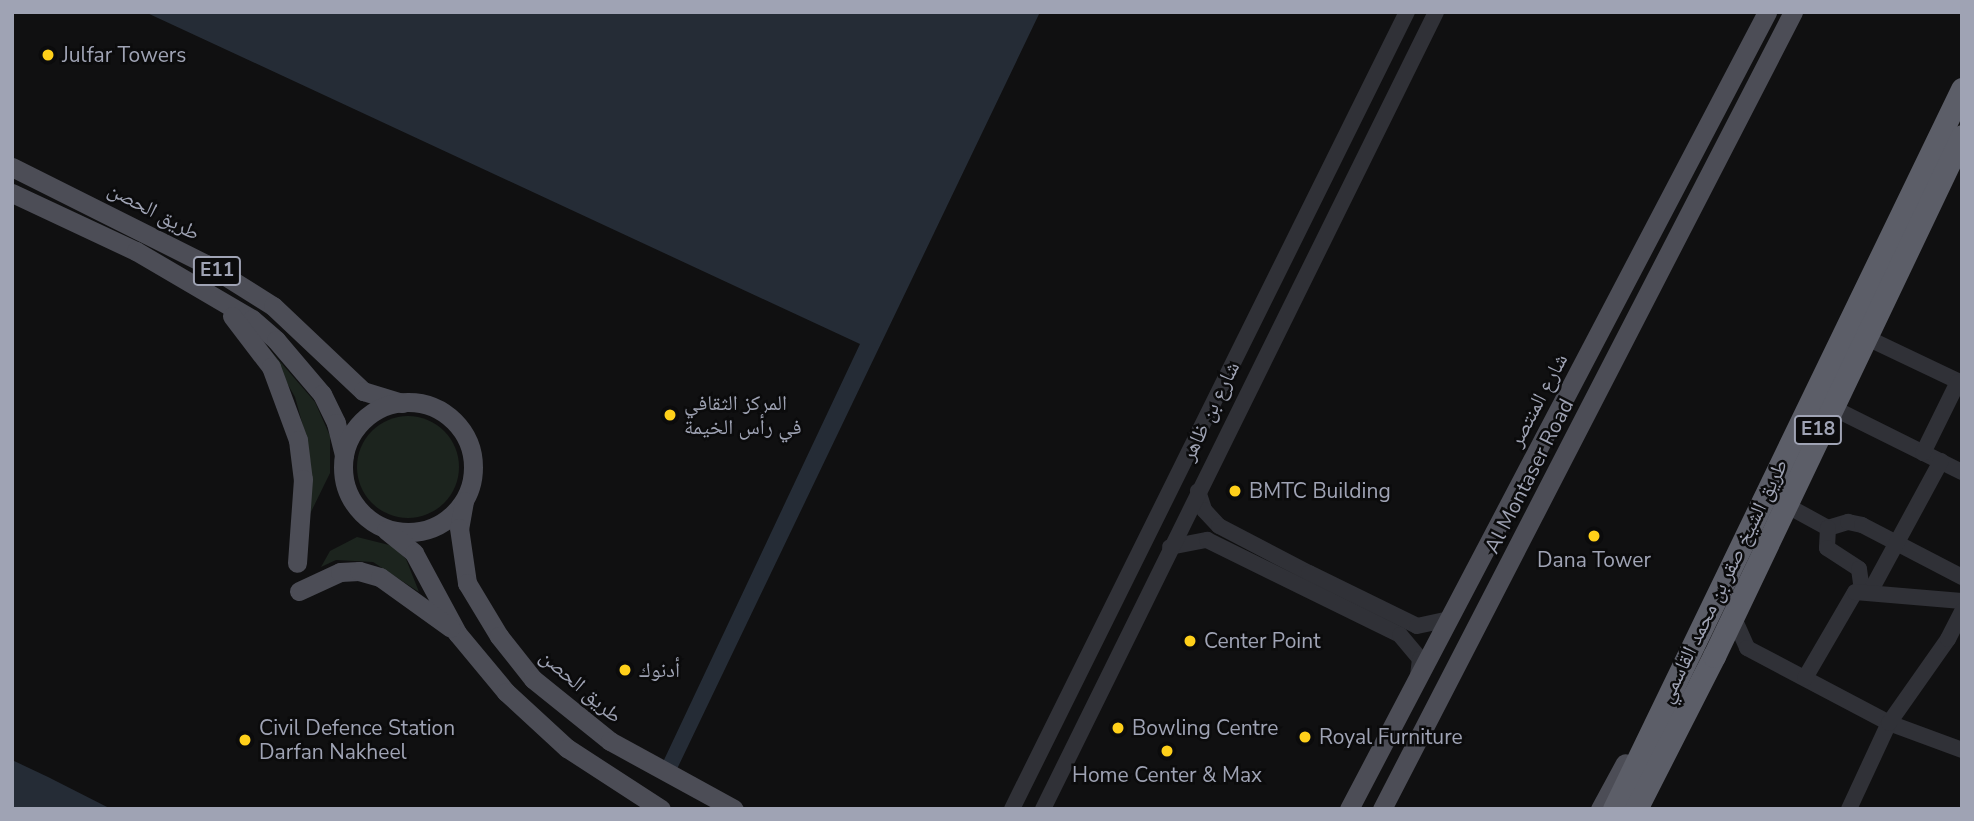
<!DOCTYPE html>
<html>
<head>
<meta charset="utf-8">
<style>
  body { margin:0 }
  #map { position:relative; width:1974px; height:821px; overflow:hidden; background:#101011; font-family:"Nunito Sans","Noto Naskh Arabic",sans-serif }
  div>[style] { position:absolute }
  .green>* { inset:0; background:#1c241e }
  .round { border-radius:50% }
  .water>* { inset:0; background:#252c36 }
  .minor>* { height:16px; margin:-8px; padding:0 8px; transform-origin:8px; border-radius:8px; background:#303137 }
  .major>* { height:19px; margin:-9.5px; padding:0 9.5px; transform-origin:9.5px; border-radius:9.5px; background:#4c4d56 }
  .major>.ring { margin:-9.5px; padding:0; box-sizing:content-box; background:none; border:19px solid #4c4d56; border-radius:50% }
  .highway>* { height:23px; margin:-11.5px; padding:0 11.5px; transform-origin:11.5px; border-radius:11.5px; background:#5c5e68 }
  .dots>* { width:19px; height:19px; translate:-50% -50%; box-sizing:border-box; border:4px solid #0b0b0c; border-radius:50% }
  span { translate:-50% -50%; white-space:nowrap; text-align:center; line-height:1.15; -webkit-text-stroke:5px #0b0b0c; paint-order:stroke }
  .shield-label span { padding:2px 5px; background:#0b0b0c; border:2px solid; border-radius:5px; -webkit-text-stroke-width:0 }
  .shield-label { font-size:19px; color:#9fa3b4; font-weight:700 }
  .poi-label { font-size:21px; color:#9fa3b4 }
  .left { translate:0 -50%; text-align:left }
  .street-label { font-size:21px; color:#9fa3b4 }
  .frame { position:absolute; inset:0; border:14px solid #9fa3b4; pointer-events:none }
</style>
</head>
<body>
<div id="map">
  <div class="green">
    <div style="clip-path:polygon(264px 343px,315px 402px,330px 436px,330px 473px,310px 514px,307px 514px,308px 454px,303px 426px,295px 397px)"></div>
    <div class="round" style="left:357px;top:416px;width:102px;height:102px"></div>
    <div style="clip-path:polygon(357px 537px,393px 546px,406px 559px,419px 592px,373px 562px,336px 560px,321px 567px,330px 551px)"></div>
  </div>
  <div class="water">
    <div style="clip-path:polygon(145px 12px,1040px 12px,677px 769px,663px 762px,860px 344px)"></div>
    <div style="clip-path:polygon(12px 760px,48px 777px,111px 809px,12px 809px)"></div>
  </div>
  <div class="minor">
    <div style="left:1863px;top:336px;width:110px;rotate:25.4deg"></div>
    <div style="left:1829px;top:406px;width:148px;rotate:26.4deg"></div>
    <div style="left:1923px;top:453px;width:79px;rotate:-63.8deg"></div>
    <div style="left:1198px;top:491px;width:20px;rotate:72deg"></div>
    <div style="left:1204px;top:510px;width:22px;rotate:47deg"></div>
    <div style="left:1219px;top:526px;width:102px;rotate:27.6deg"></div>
    <div style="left:1309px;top:573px;width:120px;rotate:26.1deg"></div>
    <div style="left:1417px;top:626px;width:33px;rotate:-12deg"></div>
    <div style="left:1784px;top:504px;width:50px;rotate:28.6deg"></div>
    <div style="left:1828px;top:528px;width:21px;rotate:-17deg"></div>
    <div style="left:1848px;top:522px;width:14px;rotate:12deg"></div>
    <div style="left:1862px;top:525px;width:113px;rotate:27.5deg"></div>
    <div style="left:1828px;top:528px;width:20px;rotate:93deg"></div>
    <div style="left:1827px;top:548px;width:38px;rotate:33deg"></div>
    <div style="left:1859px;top:569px;width:22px;rotate:82deg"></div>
    <div style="left:1170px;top:547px;width:38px;rotate:-11deg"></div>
    <div style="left:1207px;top:540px;width:215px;rotate:26.2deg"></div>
    <div style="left:1400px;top:635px;width:31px;rotate:50deg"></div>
    <div style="left:1420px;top:659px;width:16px;rotate:97deg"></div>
    <div style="left:1870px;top:592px;width:149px;rotate:-61.5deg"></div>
    <div style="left:1733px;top:616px;width:35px;rotate:66deg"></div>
    <div style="left:1747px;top:648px;width:161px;rotate:27.8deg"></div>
    <div style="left:1889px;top:723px;width:78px;rotate:20.3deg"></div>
    <div style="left:1805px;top:678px;width:99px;rotate:-59.8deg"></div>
    <div style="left:1855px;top:592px;width:107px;rotate:4.8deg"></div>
    <div style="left:1012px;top:809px;width:890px;rotate:-63.64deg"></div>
    <div style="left:1043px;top:809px;width:889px;rotate:-63.75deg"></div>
    <div style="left:1849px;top:809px;width:95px;rotate:-65.1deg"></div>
    <div style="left:1889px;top:723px;width:103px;rotate:-54.9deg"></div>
    <div style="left:1948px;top:639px;width:31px;rotate:-63deg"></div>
  </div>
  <div class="major">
    <div style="left:12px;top:167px;width:217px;rotate:26.6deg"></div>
    <div style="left:206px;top:264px;width:79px;rotate:32.1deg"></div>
    <div style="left:273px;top:306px;width:124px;rotate:43.4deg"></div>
    <div style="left:363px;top:391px;width:41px;rotate:17.1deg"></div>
    <div style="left:12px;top:193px;width:137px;rotate:25.1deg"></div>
    <div style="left:136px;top:251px;width:134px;rotate:30.4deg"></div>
    <div style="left:252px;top:319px;width:32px;rotate:41deg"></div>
    <div style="left:276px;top:340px;width:71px;rotate:49.6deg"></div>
    <div style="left:322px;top:394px;width:32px;rotate:64deg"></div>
    <div style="left:336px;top:423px;width:33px;rotate:76deg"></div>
    <div style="left:232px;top:316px;width:64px;rotate:52.6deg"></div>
    <div style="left:271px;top:367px;width:78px;rotate:69.7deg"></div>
    <div style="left:298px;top:440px;width:39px;rotate:83deg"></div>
    <div style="left:303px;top:479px;width:84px;rotate:94.1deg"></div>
    <div class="ring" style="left:343px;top:402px;width:111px;height:111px"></div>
    <div style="left:464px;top:501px;width:27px;rotate:100deg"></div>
    <div style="left:459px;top:528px;width:56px;rotate:81.7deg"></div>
    <div style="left:467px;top:583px;width:62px;rotate:58.9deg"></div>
    <div style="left:499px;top:636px;width:55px;rotate:51.7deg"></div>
    <div style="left:533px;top:679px;width:99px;rotate:38.8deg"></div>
    <div style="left:610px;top:741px;width:141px;rotate:28.7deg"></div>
    <div style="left:386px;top:530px;width:36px;rotate:39deg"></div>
    <div style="left:414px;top:553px;width:91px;rotate:61.7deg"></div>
    <div style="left:457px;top:633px;width:77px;rotate:50.3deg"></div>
    <div style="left:506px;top:692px;width:83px;rotate:42.6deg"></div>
    <div style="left:567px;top:748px;width:112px;rotate:33deg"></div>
    <div style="left:299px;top:591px;width:45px;rotate:-24.9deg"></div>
    <div style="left:340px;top:572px;width:19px;rotate:-3deg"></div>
    <div style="left:359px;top:571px;width:22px;rotate:16deg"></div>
    <div style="left:380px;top:577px;width:87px;rotate:35.7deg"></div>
    <div style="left:1349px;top:809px;width:900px;rotate:-62.32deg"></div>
    <div style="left:1382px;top:809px;width:897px;rotate:-62.72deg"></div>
    <div style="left:1600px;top:809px;width:52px;rotate:-61.5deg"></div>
  </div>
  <div class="highway">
    <div style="left:1614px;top:809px;width:800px;rotate:-64.2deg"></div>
    <div style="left:1636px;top:809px;width:172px;rotate:-63deg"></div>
    <div style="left:1714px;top:656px;width:576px;rotate:-64.5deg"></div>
  </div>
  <div class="dots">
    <div style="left:48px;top:55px;background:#ffd01a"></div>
    <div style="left:670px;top:415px;background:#ffd01a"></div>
    <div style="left:1235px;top:491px;background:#ffd01a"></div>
    <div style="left:1594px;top:536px;background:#ffd01a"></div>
    <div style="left:1190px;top:641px;background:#ffd01a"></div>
    <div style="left:625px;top:670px;background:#ffd01a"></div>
    <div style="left:1118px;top:728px;background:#ffd01a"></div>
    <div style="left:1305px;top:737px;background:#ffd01a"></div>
    <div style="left:245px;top:740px;background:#ffd01a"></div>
    <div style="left:1167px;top:751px;background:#ffd01a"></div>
  </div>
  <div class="shield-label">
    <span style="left:217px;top:271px">E11</span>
    <span style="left:1818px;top:430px">E18</span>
  </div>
  <div class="poi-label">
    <span class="left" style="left:62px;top:55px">Julfar Towers</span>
    <span class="left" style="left:684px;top:415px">المركز الثقافي<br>في رأس الخيمة</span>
    <span class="left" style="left:1249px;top:491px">BMTC Building</span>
    <span style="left:1594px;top:560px">Dana Tower</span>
    <span class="left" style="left:1204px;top:641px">Center Point</span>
    <span class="left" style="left:639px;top:670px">أدنوك</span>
    <span class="left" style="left:259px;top:740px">Civil Defence Station<br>Darfan Nakheel</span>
    <span class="left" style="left:1132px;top:728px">Bowling Centre</span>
    <span class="left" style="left:1319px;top:737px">Royal Furniture</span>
    <span style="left:1167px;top:775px">Home Center &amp; Max</span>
  </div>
  <div class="street-label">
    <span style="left:154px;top:211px;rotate:28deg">طريق الحصن</span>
    <span style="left:1538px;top:400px;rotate:-62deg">شارع المنتصر</span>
    <span style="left:1210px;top:411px;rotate:-64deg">شارع بن ظاهر</span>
    <span style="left:1529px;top:476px;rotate:-63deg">Al Montaser Road</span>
    <span style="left:1723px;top:581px;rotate:-64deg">طريق الشيخ صقر بن محمد القاسمي</span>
    <span style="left:581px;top:686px;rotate:41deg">طريق الحصن</span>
  </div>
  <div class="frame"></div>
</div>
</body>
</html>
